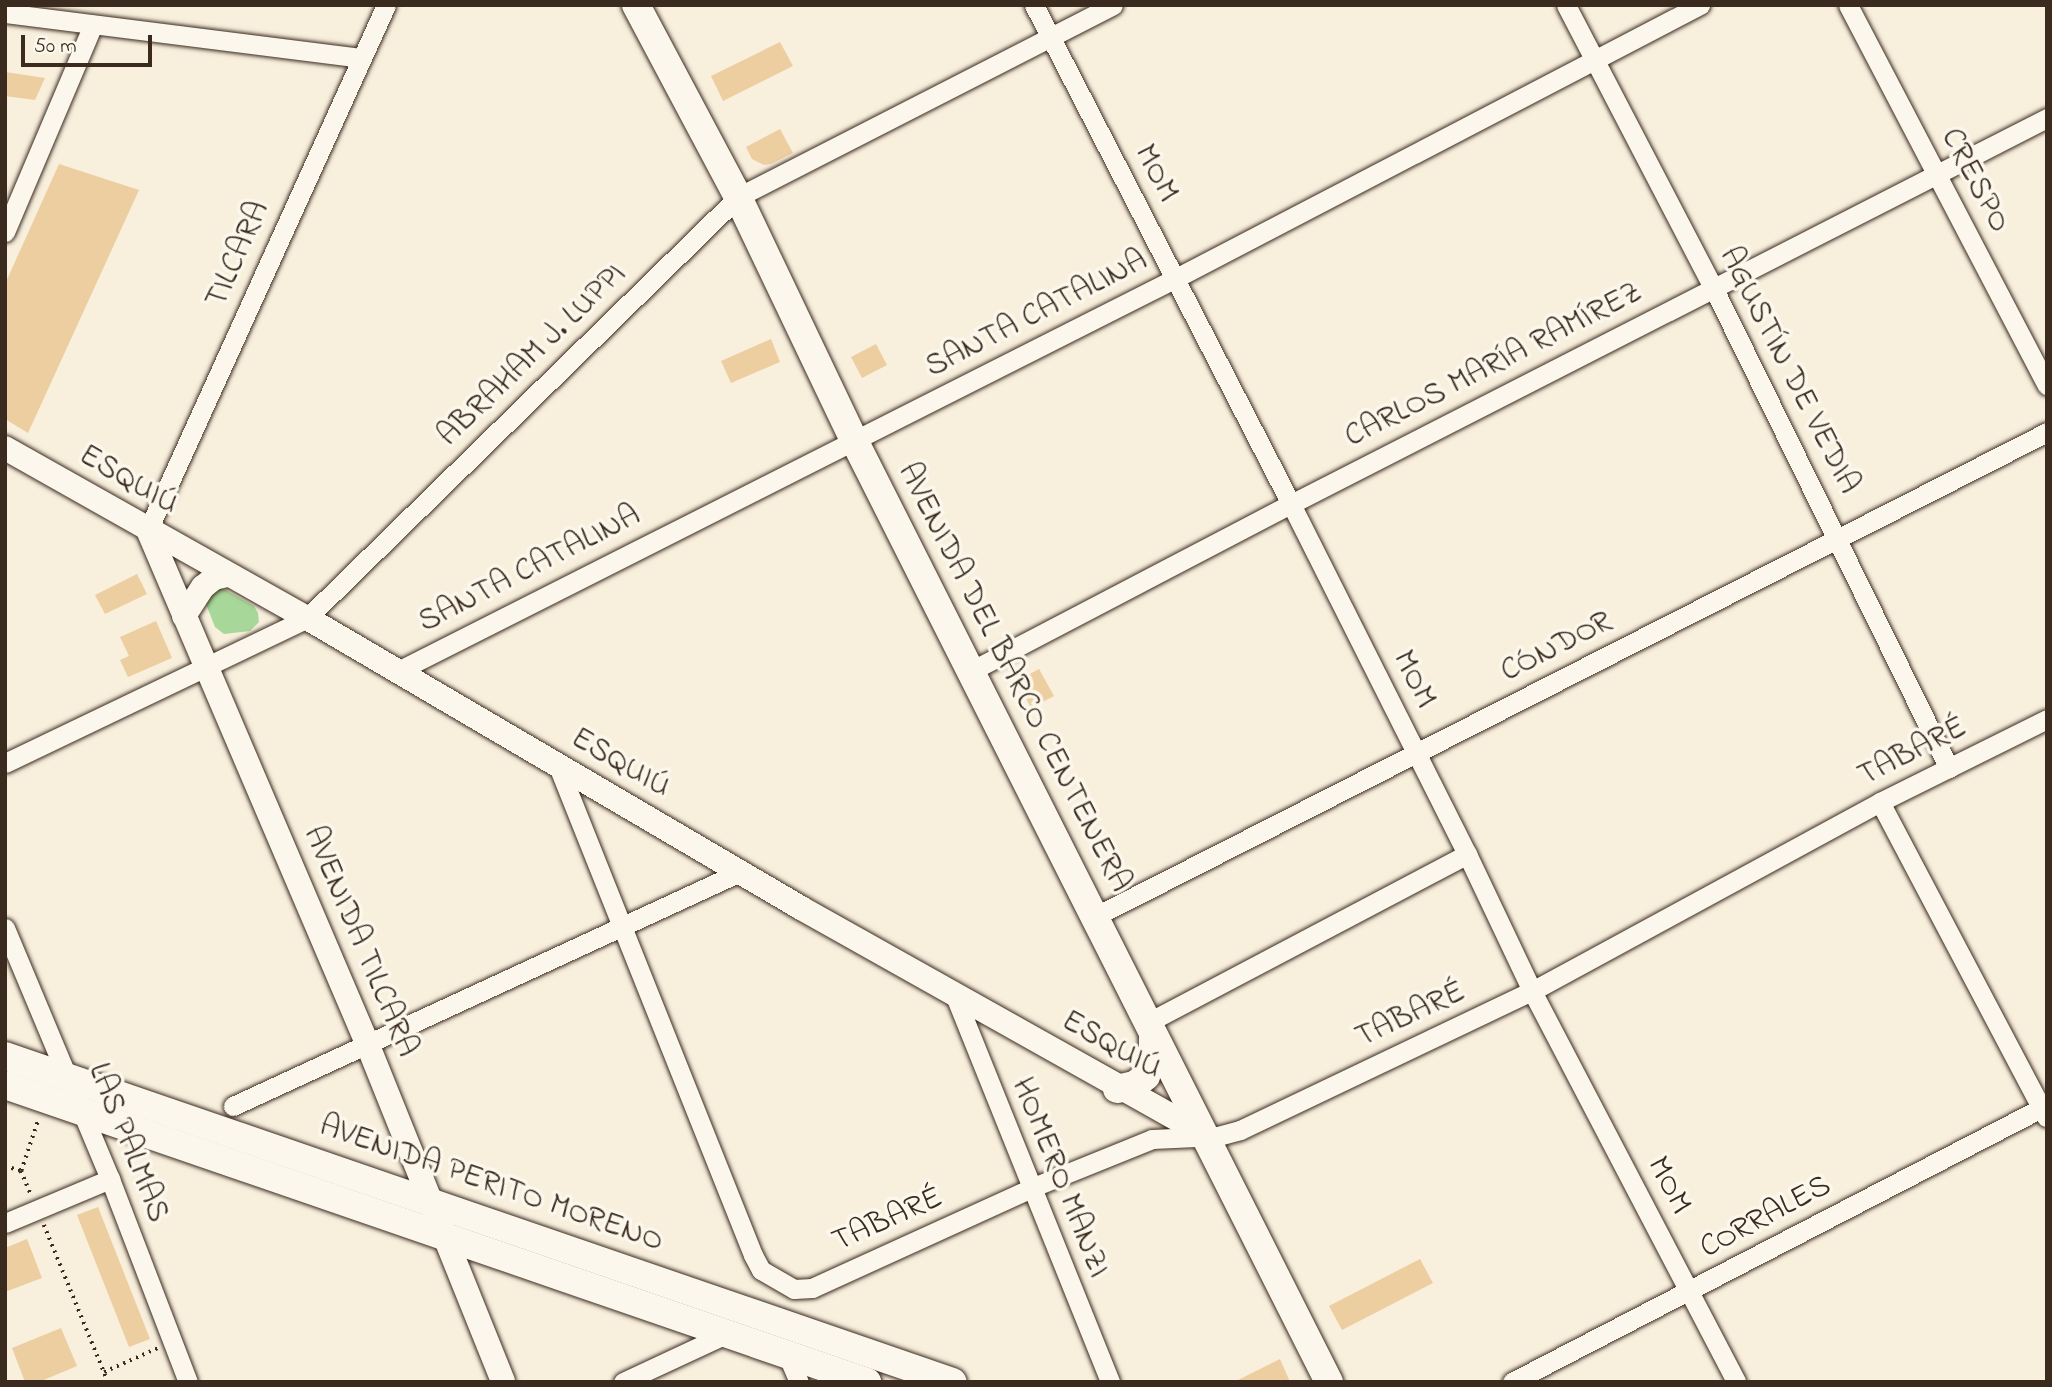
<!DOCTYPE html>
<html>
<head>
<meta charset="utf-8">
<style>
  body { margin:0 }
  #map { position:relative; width:2052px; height:1387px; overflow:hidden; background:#f8efdd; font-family:"Indie Flower",sans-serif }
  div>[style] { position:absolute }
  .green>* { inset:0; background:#a7d899 }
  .building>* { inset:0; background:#edcea0 }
  .path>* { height:3.5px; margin-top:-1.75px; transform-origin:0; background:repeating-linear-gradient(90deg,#3b2a1e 0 2px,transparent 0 7px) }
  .roads { filter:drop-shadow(0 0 2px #3b2a1e) drop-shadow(0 0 2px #3b2a1e) }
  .minor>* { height:19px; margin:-9.5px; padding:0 9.5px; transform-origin:9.5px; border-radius:9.5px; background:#fbf7ec }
  .tertiary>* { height:24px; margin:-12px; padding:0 12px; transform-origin:12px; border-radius:12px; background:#fbf7ec }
  .secondary>* { height:28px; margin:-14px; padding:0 14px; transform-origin:14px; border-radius:14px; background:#fbf7ec }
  span { translate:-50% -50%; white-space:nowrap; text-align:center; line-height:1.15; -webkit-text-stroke:7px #fbf7ec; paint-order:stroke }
  .street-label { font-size:32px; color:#3b2a1e }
  .frame { position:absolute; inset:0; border:7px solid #3b2a1e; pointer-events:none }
  .scale { position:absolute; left:21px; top:35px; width:131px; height:32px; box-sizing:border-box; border:4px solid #3b2a1e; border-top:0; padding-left:9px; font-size:21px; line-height:24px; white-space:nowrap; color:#3b2a1e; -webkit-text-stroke:5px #fbf7ec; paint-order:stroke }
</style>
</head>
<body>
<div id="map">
  <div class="green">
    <div style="clip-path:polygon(222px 588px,254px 606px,258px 613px,259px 622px,250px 631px,224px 634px,215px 627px,204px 599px,208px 589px)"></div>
  </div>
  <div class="building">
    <div style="clip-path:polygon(780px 42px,793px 66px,723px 101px,711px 76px)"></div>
    <div style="clip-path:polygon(5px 72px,45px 78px,35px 100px,5px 96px)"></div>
    <div style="clip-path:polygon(780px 129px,793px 153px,771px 164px,764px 165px,752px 159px,746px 147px)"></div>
    <div style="clip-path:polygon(59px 164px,139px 190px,28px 433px,5px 419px,5px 284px)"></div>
    <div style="clip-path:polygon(771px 339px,780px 362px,731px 383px,721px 361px)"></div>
    <div style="clip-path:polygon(876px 344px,887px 365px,862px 378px,851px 357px)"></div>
    <div style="clip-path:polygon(137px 574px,147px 594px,105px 614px,95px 595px)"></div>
    <div style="clip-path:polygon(156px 621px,172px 658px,128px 677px,120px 660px,129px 656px,120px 637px)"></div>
    <div style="clip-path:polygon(1039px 669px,1054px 696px,1031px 708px,1017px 681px)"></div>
    <div style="clip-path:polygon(98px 1207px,150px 1339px,129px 1347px,77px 1215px)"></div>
    <div style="clip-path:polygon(27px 1239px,42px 1278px,5px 1292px,5px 1248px)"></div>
    <div style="clip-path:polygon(1420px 1259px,1433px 1283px,1342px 1330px,1329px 1306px)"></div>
    <div style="clip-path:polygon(61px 1328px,77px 1366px,39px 1382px,25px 1382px,12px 1348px)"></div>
    <div style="clip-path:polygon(1280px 1359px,1290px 1382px,1234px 1382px)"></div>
  </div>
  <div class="path">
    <div style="left:5px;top:1166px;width:17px;rotate:17deg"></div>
    <div style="left:21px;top:1171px;width:26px;rotate:67deg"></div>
    <div style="left:21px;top:1171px;width:54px;rotate:-71.6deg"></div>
    <div style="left:44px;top:1225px;width:170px;rotate:67.8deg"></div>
    <div style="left:104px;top:1372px;width:59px;rotate:-24deg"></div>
  </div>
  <div class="roads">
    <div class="minor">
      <div style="left:1034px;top:5px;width:561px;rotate:62.75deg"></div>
      <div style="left:1291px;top:504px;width:392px;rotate:63.3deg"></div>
      <div style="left:1467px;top:854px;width:152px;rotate:64.6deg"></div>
      <div style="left:1532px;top:991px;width:441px;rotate:62.4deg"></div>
      <div style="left:1566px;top:5px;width:318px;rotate:62.5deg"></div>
      <div style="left:1713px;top:287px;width:536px;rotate:63.87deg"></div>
      <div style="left:1848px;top:5px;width:429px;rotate:62.4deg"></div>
      <div style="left:5px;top:13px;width:359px;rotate:7.2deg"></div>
      <div style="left:5px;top:232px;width:225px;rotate:-67deg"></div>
      <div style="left:148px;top:530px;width:576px;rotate:-65.61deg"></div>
      <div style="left:971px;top:671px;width:361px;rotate:-27.6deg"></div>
      <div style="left:1291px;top:504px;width:849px;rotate:-27.05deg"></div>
      <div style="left:396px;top:672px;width:874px;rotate:-26.8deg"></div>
      <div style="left:1176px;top:278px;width:591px;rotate:-27.52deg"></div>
      <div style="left:5px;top:763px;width:335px;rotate:-25.6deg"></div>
      <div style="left:307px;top:618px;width:602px;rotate:-44.33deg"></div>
      <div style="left:738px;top:197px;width:421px;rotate:-27.1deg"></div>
      <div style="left:558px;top:766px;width:526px;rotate:68.26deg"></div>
      <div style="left:753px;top:1255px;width:17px;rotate:62deg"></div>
      <div style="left:761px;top:1270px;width:38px;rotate:30deg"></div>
      <div style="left:794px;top:1289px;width:18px;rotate:-3deg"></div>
      <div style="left:812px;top:1288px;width:241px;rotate:-24.5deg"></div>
      <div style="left:1031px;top:1188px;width:131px;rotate:-22deg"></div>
      <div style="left:1152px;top:1139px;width:66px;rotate:-2.6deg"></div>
      <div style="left:1218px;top:1136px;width:23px;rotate:-15deg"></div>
      <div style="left:1240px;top:1130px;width:323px;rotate:-25.5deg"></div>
      <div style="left:1532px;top:991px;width:396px;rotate:-28.5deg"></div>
      <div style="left:1880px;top:802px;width:186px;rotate:-26.4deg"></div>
      <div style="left:1880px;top:802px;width:356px;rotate:62.2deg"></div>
      <div style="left:1094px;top:917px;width:1069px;rotate:-26.97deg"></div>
      <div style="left:5px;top:928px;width:272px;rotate:67.3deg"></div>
      <div style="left:110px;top:1179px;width:217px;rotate:69deg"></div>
      <div style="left:955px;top:996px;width:416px;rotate:68.1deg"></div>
      <div style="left:1147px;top:1023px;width:362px;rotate:-27.8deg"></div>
      <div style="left:233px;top:1106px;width:558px;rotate:-24.78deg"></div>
      <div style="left:5px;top:1223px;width:114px;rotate:-22.7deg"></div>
      <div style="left:787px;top:1354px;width:30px;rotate:67deg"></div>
      <div style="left:623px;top:1382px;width:114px;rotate:-25deg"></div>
      <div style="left:1512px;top:1382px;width:602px;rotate:-27.37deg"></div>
    </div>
    <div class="tertiary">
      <div style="left:5px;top:448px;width:347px;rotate:29.4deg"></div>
      <div style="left:307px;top:618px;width:573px;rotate:30.41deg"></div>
      <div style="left:801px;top:908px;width:461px;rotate:29.3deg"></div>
      <div style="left:148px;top:530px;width:558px;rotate:66.88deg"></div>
      <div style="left:367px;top:1043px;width:365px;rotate:68.1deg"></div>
      <div style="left:184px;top:616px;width:35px;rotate:-57deg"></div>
      <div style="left:203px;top:587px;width:14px;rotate:-39deg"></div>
      <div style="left:214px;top:578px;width:13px;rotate:-13deg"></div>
    </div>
    <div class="secondary">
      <div style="left:636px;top:5px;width:217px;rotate:62deg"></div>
      <div style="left:738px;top:197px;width:269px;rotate:64.5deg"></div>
      <div style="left:854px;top:440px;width:1055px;rotate:63.24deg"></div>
      <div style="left:5px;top:1056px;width:1002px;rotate:18.98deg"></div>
      <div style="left:5px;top:1085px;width:912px;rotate:19.01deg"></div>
      <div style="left:1117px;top:1089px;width:18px;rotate:-13deg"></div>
      <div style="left:1135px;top:1085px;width:14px;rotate:-39deg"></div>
      <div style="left:1146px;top:1076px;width:22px;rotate:-72deg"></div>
      <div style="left:1153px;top:1055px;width:20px;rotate:-90deg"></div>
    </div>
  </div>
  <div class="street-label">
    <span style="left:1155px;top:174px;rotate:62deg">MOM</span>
    <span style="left:1974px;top:181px;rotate:62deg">CRESPO</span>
    <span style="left:239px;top:255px;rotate:-66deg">TILCARA</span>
    <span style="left:1037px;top:315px;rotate:-27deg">SANTA CATALINA</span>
    <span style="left:533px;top:356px;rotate:-44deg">ABRAHAM J. LUPPI</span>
    <span style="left:1494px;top:366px;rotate:-27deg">CARLOS MARÍA RAMÍREZ</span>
    <span style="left:1788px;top:371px;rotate:63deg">AGUSTÍN DE VEDIA</span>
    <span style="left:128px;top:481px;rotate:30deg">ESQUIÚ</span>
    <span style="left:530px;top:570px;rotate:-27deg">SANTA CATALINA</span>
    <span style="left:1557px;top:648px;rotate:-27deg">CÓNDOR</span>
    <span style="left:1013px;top:678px;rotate:63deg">AVENIDA DEL BARCO CENTENERA</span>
    <span style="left:1413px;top:680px;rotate:63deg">MOM</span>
    <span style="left:1913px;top:753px;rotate:-27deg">TABARÉ</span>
    <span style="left:620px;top:764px;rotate:30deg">ESQUIÚ</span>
    <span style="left:359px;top:942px;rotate:67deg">AVENIDA TILCARA</span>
    <span style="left:1411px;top:1016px;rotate:-25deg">TABARÉ</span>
    <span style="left:1111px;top:1046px;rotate:29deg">ESQUIÚ</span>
    <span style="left:127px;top:1143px;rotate:68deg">LAS PALMAS</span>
    <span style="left:1059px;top:1178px;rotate:68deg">HOMERO MANZI</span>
    <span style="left:491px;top:1185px;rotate:19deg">AVENIDA PERITO MORENO</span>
    <span style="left:1668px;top:1186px;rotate:62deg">MOM</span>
    <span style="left:1766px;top:1218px;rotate:-28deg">CORRALES</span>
    <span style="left:888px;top:1221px;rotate:-24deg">TABARÉ</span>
  </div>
  <div class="frame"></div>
  <div class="scale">50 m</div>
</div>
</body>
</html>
